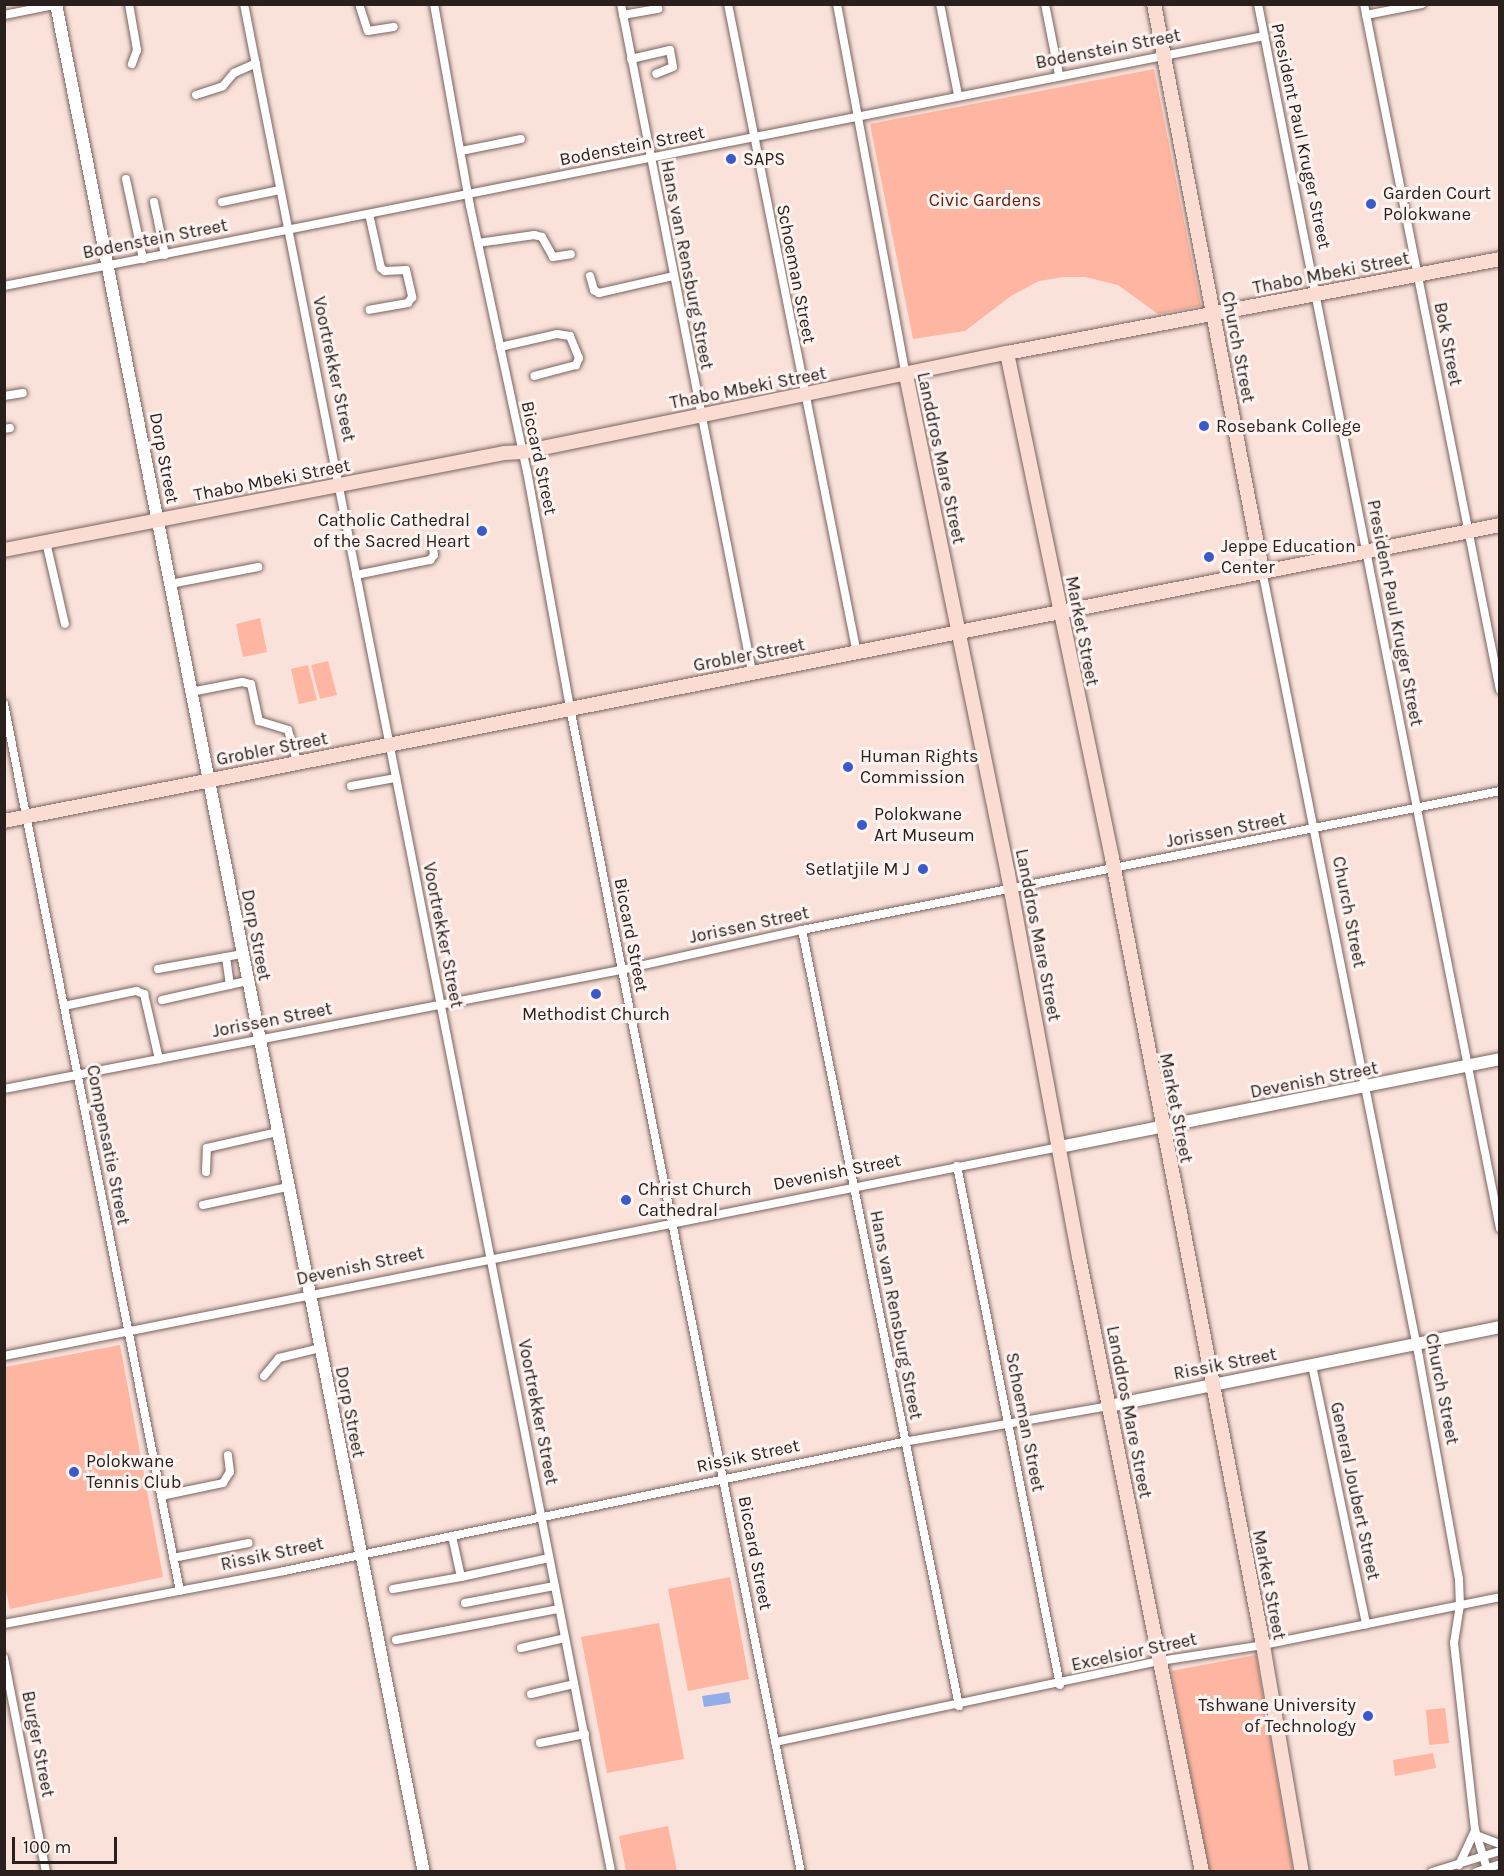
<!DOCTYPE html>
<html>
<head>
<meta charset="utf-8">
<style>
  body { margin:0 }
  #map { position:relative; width:1504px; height:1876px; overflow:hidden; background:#fae2db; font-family:Karla,sans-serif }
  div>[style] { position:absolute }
  .green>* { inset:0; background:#feb5a1 }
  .water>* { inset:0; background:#93acea }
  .roads { filter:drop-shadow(0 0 2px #78635d) drop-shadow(0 0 2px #78635d) }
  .street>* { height:8px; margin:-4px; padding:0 4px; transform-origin:4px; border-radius:4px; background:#fff }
  .secondary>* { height:12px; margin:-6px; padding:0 6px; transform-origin:6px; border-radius:6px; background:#fff }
  .primary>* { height:14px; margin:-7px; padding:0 7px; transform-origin:7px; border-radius:7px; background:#fbdcd3 }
  .dots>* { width:16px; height:16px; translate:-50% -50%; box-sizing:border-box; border:3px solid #fdf3f0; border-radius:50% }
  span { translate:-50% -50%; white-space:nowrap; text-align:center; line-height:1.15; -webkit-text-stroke:6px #fdf3f0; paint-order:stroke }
  .street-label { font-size:18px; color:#29201d }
  .poi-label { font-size:18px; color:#29201d }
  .left { translate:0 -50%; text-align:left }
  .right { translate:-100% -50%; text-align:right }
  .park-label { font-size:18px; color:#63210f }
  .frame { position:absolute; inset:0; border:6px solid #29201d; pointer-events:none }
  .scale { position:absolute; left:12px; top:1837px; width:105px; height:27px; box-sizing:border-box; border:3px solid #29201d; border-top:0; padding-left:8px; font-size:18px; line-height:21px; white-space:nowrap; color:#29201d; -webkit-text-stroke:4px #fdf3f0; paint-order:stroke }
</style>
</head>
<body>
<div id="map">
  <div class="green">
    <div style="clip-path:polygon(1154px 69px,1201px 306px,1158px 314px,1118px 285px,1085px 277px,1064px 277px,1039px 281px,1011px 296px,965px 331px,913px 339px,870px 124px)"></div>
    <div style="clip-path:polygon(260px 618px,267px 652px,243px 657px,236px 624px)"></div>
    <div style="clip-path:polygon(328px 661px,337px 695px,320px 699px,311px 665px)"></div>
    <div style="clip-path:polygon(308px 665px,317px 700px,299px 704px,291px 669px)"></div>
    <div style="clip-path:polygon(120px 1345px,163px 1577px,10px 1609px,4px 1582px,5px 1367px)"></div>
    <div style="clip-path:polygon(730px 1577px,749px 1679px,688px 1691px,668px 1589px)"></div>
    <div style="clip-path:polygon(659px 1623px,684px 1759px,607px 1773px,581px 1637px)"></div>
    <div style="clip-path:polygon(1256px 1655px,1293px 1871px,1209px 1871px,1171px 1671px)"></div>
    <div style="clip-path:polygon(1445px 1708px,1449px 1743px,1429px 1745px,1426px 1710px)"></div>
    <div style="clip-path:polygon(1433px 1753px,1436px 1768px,1395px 1776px,1393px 1760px)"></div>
    <div style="clip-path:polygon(668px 1826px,677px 1871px,626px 1871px,619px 1836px)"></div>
  </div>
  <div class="water">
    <div style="clip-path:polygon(729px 1692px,731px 1703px,704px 1707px,702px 1696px)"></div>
  </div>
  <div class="roads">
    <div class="street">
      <div style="left:129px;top:4px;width:47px;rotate:80.1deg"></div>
      <div style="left:137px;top:50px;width:15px;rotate:110deg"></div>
      <div style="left:244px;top:4px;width:1904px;rotate:78.88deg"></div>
      <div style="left:359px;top:4px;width:28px;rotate:72deg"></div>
      <div style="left:368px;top:31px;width:26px;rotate:-9deg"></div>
      <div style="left:434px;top:4px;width:205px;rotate:79.9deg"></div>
      <div style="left:470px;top:206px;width:271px;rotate:77.9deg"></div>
      <div style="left:527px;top:471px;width:241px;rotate:79.7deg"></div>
      <div style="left:570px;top:708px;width:1187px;rotate:78.78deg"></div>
      <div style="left:621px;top:4px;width:681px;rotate:78.9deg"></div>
      <div style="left:728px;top:4px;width:663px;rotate:78.77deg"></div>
      <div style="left:837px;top:4px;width:377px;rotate:79.5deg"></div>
      <div style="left:940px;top:4px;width:93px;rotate:78.8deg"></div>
      <div style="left:1045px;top:4px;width:72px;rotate:78.8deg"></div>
      <div style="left:1258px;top:4px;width:1248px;rotate:78.82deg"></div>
      <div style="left:1364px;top:4px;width:699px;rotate:78.79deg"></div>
      <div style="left:4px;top:15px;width:56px;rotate:-11.3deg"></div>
      <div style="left:623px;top:15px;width:36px;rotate:-10deg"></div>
      <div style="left:1366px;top:15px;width:57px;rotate:-11.1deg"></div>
      <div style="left:631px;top:59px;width:40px;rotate:-13deg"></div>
      <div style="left:670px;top:50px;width:17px;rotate:80deg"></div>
      <div style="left:673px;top:67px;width:18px;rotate:158deg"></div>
      <div style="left:196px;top:95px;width:28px;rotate:-18deg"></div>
      <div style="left:223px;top:86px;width:17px;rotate:-50deg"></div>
      <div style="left:234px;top:73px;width:24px;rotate:-24deg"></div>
      <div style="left:461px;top:151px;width:61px;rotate:-11.3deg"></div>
      <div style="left:126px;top:179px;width:82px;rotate:78deg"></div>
      <div style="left:154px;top:202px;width:54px;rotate:78.3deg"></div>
      <div style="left:222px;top:202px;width:59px;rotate:-11.7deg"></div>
      <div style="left:369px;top:214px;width:55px;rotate:77.5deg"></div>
      <div style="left:381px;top:268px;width:5px;rotate:37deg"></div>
      <div style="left:385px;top:271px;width:21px;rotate:-3deg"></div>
      <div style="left:406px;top:270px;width:28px;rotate:77deg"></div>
      <div style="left:412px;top:297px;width:7px;rotate:124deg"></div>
      <div style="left:408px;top:303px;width:39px;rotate:170deg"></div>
      <div style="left:478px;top:243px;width:57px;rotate:-8.1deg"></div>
      <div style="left:534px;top:235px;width:8px;rotate:14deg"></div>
      <div style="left:542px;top:237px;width:23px;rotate:61deg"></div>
      <div style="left:553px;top:257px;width:18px;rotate:-9deg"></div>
      <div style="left:590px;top:276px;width:15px;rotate:74deg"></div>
      <div style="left:594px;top:290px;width:6px;rotate:31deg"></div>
      <div style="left:599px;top:293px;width:76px;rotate:-12.9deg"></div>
      <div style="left:4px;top:286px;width:1285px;rotate:-11.22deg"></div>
      <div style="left:500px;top:347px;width:58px;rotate:-12.8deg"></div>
      <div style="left:557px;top:334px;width:13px;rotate:9deg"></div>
      <div style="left:570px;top:336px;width:24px;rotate:68deg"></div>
      <div style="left:579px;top:358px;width:8px;rotate:113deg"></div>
      <div style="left:576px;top:365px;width:43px;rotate:165.3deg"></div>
      <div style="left:4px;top:396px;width:19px;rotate:-9deg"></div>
      <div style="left:4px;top:429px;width:6px;rotate:-9deg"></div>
      <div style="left:46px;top:542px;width:84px;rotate:77deg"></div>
      <div style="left:1262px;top:570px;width:803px;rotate:78.72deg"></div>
      <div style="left:1419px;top:1357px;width:226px;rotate:79.8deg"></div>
      <div style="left:1459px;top:1579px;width:26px;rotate:88deg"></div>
      <div style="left:1460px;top:1605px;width:38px;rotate:99deg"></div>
      <div style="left:1454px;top:1643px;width:188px;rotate:83.6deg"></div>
      <div style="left:1475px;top:1830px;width:44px;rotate:72.8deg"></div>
      <div style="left:356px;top:575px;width:76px;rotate:-11.5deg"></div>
      <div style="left:430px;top:560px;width:6px;rotate:-51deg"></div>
      <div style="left:434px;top:555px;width:15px;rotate:-98deg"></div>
      <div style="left:170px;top:584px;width:90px;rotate:-10.9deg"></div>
      <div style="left:191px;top:692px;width:52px;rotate:-11.1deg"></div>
      <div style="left:242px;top:682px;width:9px;rotate:13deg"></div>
      <div style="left:251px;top:684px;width:38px;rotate:78deg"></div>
      <div style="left:259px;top:721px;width:30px;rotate:17deg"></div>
      <div style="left:288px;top:730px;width:33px;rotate:74deg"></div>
      <div style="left:4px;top:704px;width:904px;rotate:78.78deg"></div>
      <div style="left:351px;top:786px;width:46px;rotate:-10.1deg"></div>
      <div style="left:802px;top:930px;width:792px;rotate:78.56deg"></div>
      <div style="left:226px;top:957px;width:28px;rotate:82deg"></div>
      <div style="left:158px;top:969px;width:85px;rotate:-10.1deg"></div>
      <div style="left:162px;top:1000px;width:87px;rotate:-12.6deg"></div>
      <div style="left:64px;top:1006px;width:74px;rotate:-11.8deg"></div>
      <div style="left:136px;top:991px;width:9px;rotate:21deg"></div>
      <div style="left:144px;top:994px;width:67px;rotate:77deg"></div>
      <div style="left:4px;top:1089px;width:628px;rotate:-10.92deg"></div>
      <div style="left:621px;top:970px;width:185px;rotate:-12.5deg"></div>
      <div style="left:802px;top:930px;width:712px;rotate:-11.26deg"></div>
      <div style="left:957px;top:1166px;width:529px;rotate:78.78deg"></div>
      <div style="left:206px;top:1172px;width:24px;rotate:-88deg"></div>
      <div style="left:207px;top:1148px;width:73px;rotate:-12.7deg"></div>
      <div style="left:203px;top:1205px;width:87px;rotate:-12deg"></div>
      <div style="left:4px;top:1356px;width:1076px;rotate:-11.2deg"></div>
      <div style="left:1312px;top:1365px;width:265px;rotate:78.2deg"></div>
      <div style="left:264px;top:1376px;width:23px;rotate:-50deg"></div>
      <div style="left:279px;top:1358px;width:42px;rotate:-13.7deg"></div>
      <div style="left:161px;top:1496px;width:63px;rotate:-11.8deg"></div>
      <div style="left:223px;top:1483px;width:13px;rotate:-58deg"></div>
      <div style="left:230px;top:1472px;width:17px;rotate:-97deg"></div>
      <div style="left:452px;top:1536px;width:42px;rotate:77.6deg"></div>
      <div style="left:461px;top:1577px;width:90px;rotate:-12.2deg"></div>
      <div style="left:173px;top:1558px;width:77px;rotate:-11.2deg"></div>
      <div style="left:393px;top:1589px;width:69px;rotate:-10deg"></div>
      <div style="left:465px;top:1603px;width:91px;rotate:-10.8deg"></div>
      <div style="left:4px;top:1624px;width:285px;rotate:-10.7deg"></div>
      <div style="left:284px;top:1571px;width:632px;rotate:-11.77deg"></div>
      <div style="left:903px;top:1442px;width:209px;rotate:-9.9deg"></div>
      <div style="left:396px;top:1640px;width:166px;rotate:-10.8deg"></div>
      <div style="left:521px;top:1648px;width:45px;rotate:-12.8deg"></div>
      <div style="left:4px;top:1658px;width:218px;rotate:78.9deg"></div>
      <div style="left:531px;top:1694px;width:44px;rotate:-13.1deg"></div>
      <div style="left:775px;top:1742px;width:393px;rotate:-11.9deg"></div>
      <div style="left:1160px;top:1661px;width:104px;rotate:-8.8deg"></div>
      <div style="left:1263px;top:1645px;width:242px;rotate:-11.4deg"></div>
      <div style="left:540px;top:1743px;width:46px;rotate:-11.3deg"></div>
      <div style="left:1476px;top:1835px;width:26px;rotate:21deg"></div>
      <div style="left:1459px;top:1865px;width:38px;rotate:-65deg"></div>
      <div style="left:1432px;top:1872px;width:71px;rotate:-17.2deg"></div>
      <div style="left:1476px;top:1872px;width:25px;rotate:-18deg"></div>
    </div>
    <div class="secondary">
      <div style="left:56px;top:4px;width:1904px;rotate:78.86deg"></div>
      <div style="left:1060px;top:1147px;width:449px;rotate:-11.3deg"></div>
      <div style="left:1109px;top:1406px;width:399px;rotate:-11.4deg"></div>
    </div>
    <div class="primary">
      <div style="left:1154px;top:4px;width:576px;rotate:79.2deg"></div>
      <div style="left:1007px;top:353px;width:516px;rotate:78.25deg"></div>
      <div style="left:1112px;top:858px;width:801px;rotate:79.14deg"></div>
      <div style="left:1263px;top:1645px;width:230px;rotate:80.3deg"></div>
      <div style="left:906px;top:375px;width:509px;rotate:78.45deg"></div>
      <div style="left:1008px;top:874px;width:390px;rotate:79.5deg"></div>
      <div style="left:1079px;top:1257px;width:627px;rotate:78.69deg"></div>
      <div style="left:4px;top:550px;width:509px;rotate:-10.98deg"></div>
      <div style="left:504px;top:453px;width:19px;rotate:-3deg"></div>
      <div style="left:523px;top:452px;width:494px;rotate:-11.6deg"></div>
      <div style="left:1007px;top:353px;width:502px;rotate:-10.79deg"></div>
      <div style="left:4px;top:821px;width:1525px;rotate:-11.19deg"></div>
    </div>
  </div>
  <div class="dots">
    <div style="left:731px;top:159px;background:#3a5acc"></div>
    <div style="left:1371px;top:204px;background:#3a5acc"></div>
    <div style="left:1204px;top:426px;background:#3a5acc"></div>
    <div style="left:482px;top:531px;background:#3a5acc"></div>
    <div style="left:1209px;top:557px;background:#3a5acc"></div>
    <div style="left:848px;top:767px;background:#3a5acc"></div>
    <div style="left:862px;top:825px;background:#3a5acc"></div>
    <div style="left:923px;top:869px;background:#3a5acc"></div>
    <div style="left:596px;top:994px;background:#3a5acc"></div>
    <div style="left:626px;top:1200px;background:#3a5acc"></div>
    <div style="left:74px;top:1472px;background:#3a5acc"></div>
    <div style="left:1368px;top:1716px;background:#3a5acc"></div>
  </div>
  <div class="street-label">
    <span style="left:1108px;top:49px;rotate:-11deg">Bodenstein Street</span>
    <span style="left:1301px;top:136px;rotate:78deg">President Paul Kruger Street</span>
    <span style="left:632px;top:146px;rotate:-11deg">Bodenstein Street</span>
    <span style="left:155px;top:239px;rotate:-11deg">Bodenstein Street</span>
    <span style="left:687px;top:265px;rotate:79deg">Hans van Rensburg Street</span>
    <span style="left:1331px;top:273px;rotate:-11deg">Thabo Mbeki Street</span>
    <span style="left:796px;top:274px;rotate:79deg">Schoeman Street</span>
    <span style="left:1448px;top:344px;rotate:79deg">Bok Street</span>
    <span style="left:1238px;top:347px;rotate:79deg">Church Street</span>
    <span style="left:334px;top:369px;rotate:78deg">Voortrekker Street</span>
    <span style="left:748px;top:388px;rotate:-11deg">Thabo Mbeki Street</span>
    <span style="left:164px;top:458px;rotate:79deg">Dorp Street</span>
    <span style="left:539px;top:458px;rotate:78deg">Biccard Street</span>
    <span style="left:941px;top:458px;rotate:78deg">Landdros Mare Street</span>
    <span style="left:272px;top:480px;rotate:-11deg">Thabo Mbeki Street</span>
    <span style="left:1395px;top:613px;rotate:79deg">President Paul Kruger Street</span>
    <span style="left:1082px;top:631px;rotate:79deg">Market Street</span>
    <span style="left:749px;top:655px;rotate:-11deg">Grobler Street</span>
    <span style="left:272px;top:749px;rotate:-11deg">Grobler Street</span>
    <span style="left:1226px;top:830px;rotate:-11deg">Jorissen Street</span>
    <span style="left:1349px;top:912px;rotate:79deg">Church Street</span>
    <span style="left:749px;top:925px;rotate:-12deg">Jorissen Street</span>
    <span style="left:256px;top:935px;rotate:79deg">Dorp Street</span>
    <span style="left:443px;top:935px;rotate:79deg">Voortrekker Street</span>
    <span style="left:631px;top:935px;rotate:79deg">Biccard Street</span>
    <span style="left:1038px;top:935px;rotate:79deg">Landdros Mare Street</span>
    <span style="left:272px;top:1020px;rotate:-11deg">Jorissen Street</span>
    <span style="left:1314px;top:1080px;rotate:-11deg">Devenish Street</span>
    <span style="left:1176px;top:1108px;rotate:79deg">Market Street</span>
    <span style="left:108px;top:1145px;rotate:79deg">Compensatie Street</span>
    <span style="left:837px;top:1172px;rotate:-11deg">Devenish Street</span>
    <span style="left:360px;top:1266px;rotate:-12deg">Devenish Street</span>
    <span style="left:896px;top:1315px;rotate:79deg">Hans van Rensburg Street</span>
    <span style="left:1225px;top:1364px;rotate:-11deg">Rissik Street</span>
    <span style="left:1442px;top:1389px;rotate:79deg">Church Street</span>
    <span style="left:350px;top:1412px;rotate:79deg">Dorp Street</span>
    <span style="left:538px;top:1412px;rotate:79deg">Voortrekker Street</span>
    <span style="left:1129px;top:1412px;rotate:79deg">Landdros Mare Street</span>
    <span style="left:1025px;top:1422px;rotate:79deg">Schoeman Street</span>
    <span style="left:748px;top:1456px;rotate:-12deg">Rissik Street</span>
    <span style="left:1355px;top:1491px;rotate:78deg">General Joubert Street</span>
    <span style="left:755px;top:1553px;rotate:79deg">Biccard Street</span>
    <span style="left:272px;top:1554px;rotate:-12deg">Rissik Street</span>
    <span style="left:1269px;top:1585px;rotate:79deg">Market Street</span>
    <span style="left:1134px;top:1652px;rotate:-12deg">Excelsior Street</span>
    <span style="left:38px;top:1744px;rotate:79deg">Burger Street</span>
  </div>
  <div class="poi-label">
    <span class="left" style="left:743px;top:159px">SAPS</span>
    <span class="left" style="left:1383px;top:204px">Garden Court<br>Polokwane</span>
    <span class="left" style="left:1216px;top:426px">Rosebank College</span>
    <span class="right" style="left:470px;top:531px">Catholic Cathedral<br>of the Sacred Heart</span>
    <span class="left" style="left:1221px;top:557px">Jeppe Education<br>Center</span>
    <span class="left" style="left:860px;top:767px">Human Rights<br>Commission</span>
    <span class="left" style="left:874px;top:825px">Polokwane<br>Art Museum</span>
    <span class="right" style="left:910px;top:869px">Setlatjile M J</span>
    <span style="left:596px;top:1014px">Methodist Church</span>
    <span class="left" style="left:638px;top:1200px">Christ Church<br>Cathedral</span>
    <span class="left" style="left:86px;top:1472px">Polokwane<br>Tennis Club</span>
    <span class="right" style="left:1356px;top:1716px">Tshwane University<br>of Technology</span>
  </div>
  <div class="park-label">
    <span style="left:985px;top:200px">Civic Gardens</span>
  </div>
  <div class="frame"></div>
  <div class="scale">100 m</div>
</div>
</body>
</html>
